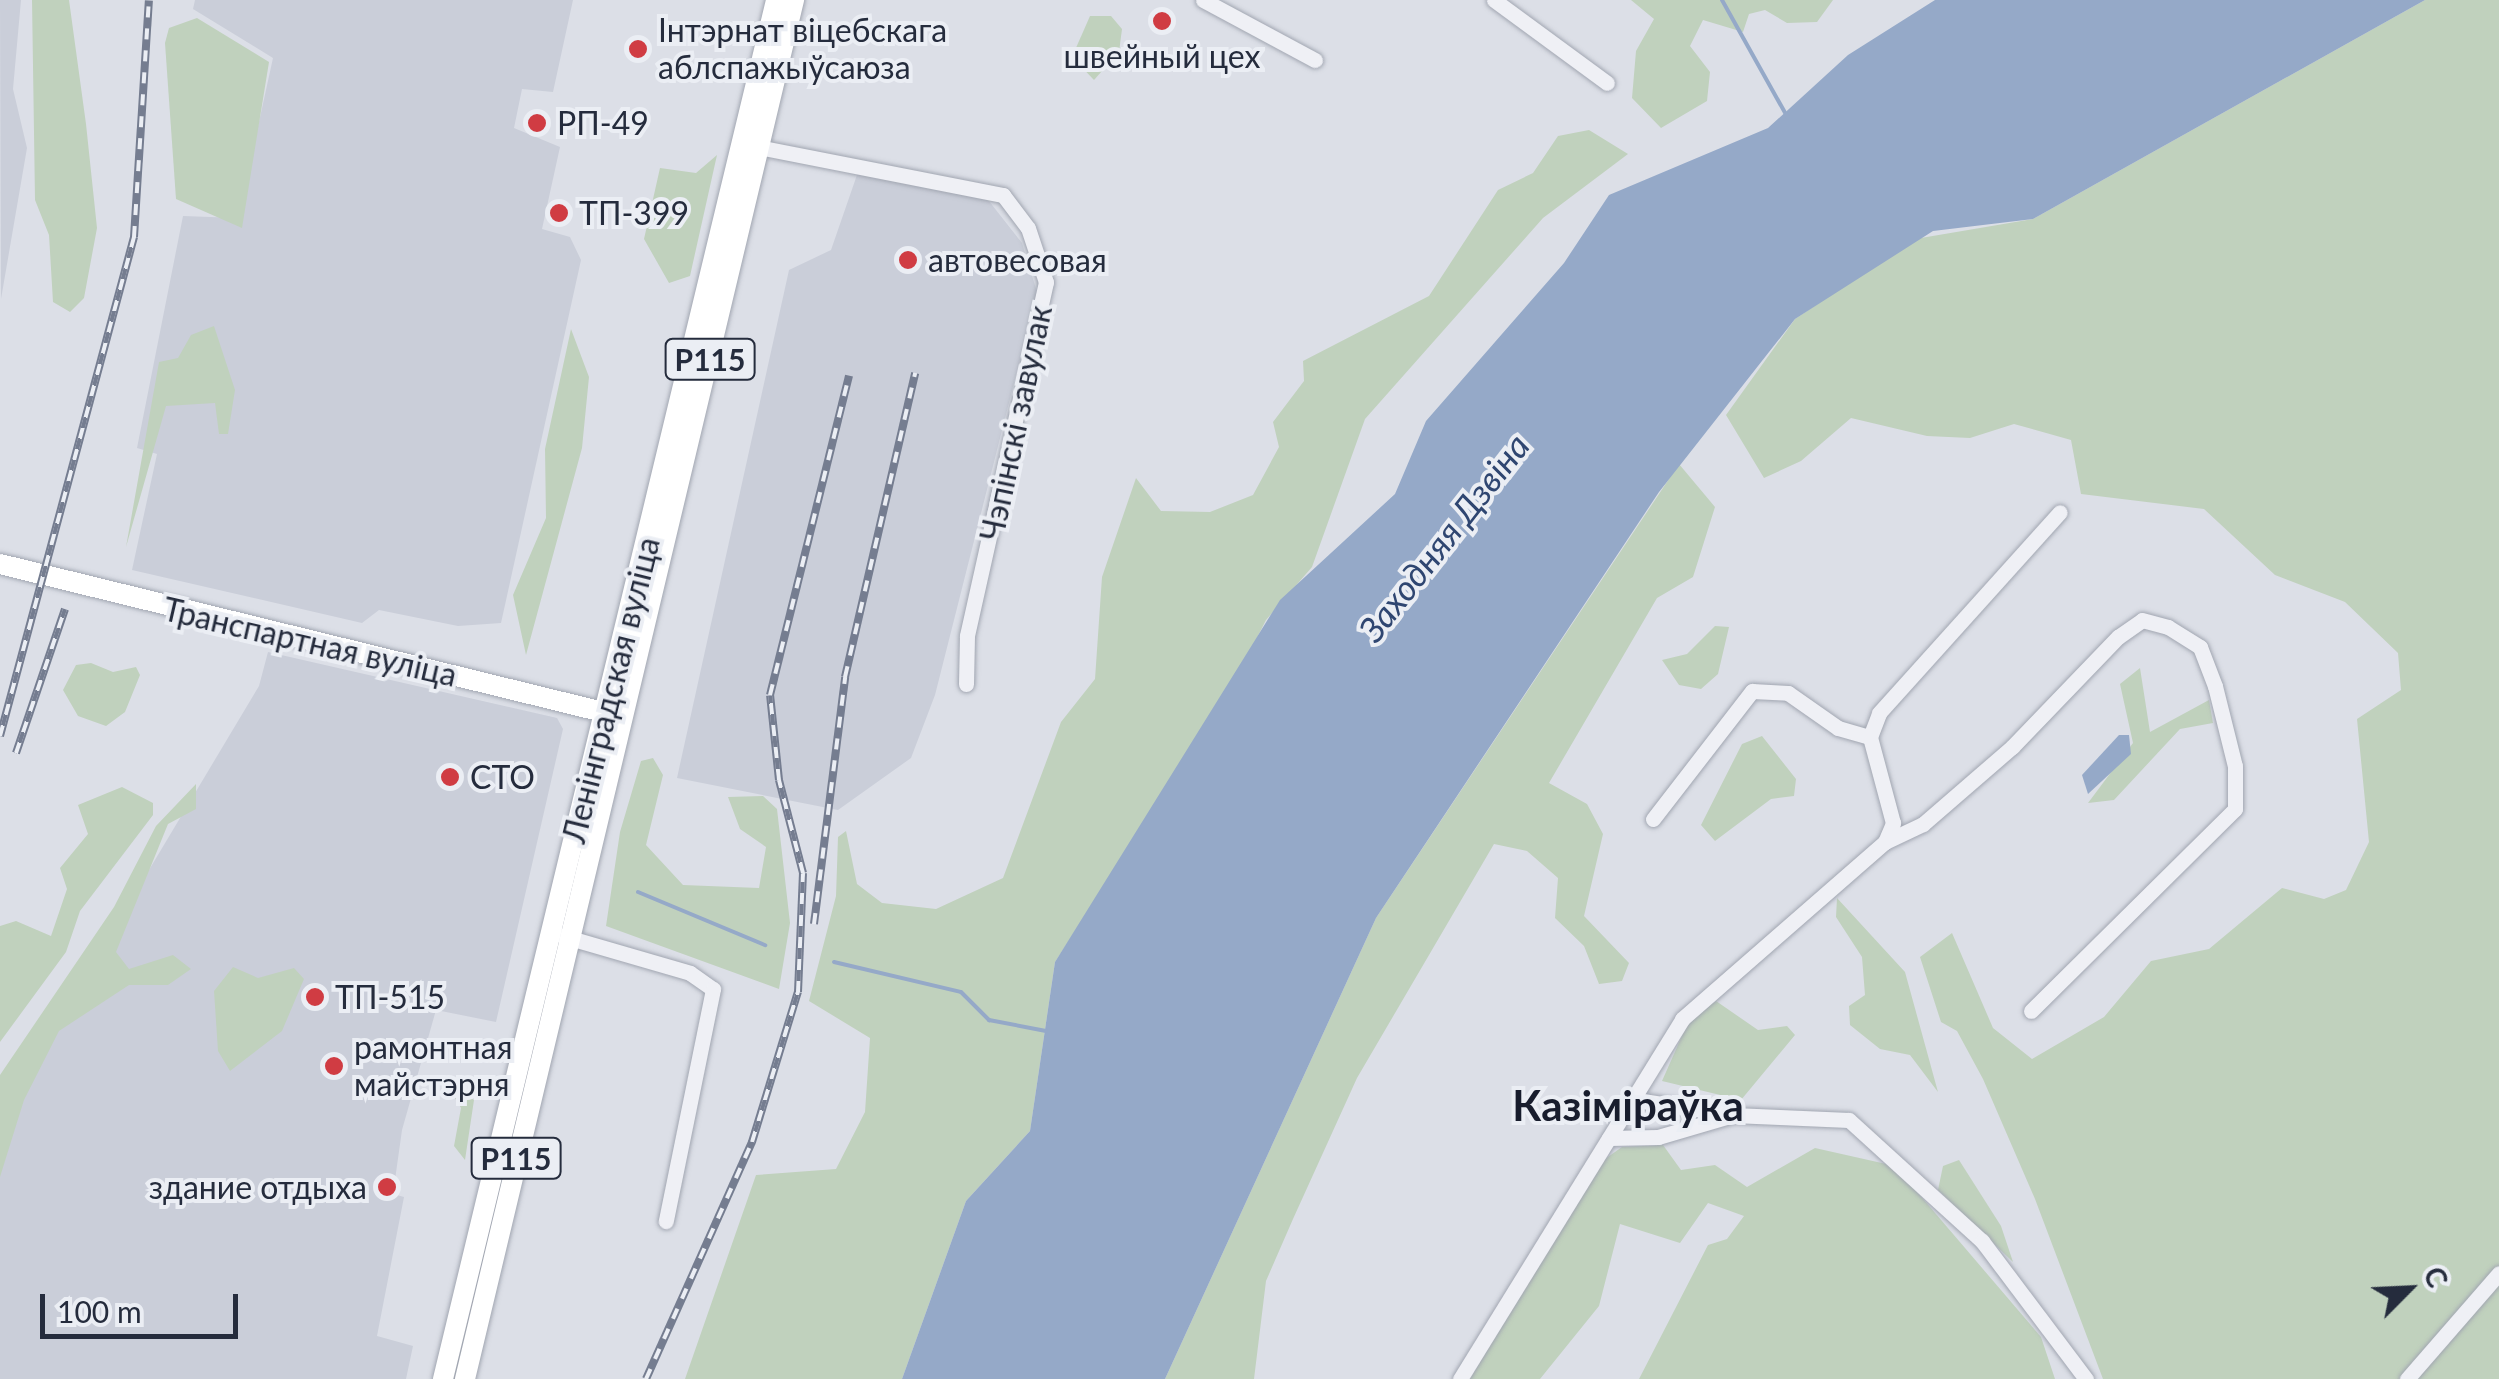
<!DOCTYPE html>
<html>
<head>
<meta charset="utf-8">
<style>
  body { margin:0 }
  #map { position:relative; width:2499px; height:1379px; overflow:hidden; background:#dcdfe7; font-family:Lato,sans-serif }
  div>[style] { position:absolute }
  .built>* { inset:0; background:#caced9 }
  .green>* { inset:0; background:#c0d1bd }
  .water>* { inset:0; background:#95a9c8 }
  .stream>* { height:4px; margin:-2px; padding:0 2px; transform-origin:2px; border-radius:2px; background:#95a9c8 }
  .roads { filter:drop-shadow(0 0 2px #a1a6b1) drop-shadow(0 0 2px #a1a6b1) }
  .minor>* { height:15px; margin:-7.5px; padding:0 7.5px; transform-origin:7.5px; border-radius:7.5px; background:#eff0f5 }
  .major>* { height:20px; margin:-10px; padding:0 10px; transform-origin:10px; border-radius:10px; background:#fff }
  .rail>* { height:8px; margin-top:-4px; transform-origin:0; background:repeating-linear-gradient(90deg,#ebeef4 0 11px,#757d90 0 22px); box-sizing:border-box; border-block:2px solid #757d90 }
  .dots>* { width:28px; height:28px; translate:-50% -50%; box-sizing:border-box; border:5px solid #ebeef4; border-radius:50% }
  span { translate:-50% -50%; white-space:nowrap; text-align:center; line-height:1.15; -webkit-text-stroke:8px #ebeef4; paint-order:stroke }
  .shield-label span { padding:2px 8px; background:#ebeef4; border:2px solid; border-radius:8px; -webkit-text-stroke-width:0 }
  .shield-label { font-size:30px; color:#252c3d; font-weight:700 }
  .poi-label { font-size:32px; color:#252c3d }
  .left { translate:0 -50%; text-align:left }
  .right { translate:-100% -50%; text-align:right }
  .street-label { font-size:32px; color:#252c3d }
  .water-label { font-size:35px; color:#2f4671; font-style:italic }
  .district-label { font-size:42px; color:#181d2d; font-weight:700 }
  .north { position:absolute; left:2359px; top:1239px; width:100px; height:100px; -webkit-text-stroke:8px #ebeef4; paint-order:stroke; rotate:66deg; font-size:28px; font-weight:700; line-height:40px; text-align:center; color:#252c3d }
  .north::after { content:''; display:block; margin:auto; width:35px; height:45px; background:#252c3d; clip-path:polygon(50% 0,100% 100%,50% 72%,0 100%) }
  .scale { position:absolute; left:40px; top:1294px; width:198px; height:45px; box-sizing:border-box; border:5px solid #252c3d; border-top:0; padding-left:12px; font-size:30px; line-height:35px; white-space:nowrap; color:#252c3d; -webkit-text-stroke:8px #ebeef4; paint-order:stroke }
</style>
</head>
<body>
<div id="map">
  <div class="built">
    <div style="clip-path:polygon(0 0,21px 0,13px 89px,27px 148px,1px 299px)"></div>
    <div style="clip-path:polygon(195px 0,573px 0,553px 92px,522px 89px,514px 128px,560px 147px,542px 229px,570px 237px,581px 260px,501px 623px,458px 626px,379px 610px,362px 623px,132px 570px,157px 454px,137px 448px,183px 216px,238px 218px,273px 58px,193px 9px)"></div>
    <div style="clip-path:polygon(858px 172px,985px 196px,1022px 243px,1037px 292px,935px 695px,911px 758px,838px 810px,677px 778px,789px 270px,831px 250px)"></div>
    <div style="clip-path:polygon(268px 652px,557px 718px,563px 729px,496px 1022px,436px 1010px,402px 1130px,393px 1194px,404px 1197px,377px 1336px,413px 1346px,406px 1379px,0 1379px,0 1151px,21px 1084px,259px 686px)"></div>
  </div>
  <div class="green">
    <div style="clip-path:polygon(32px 0,69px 0,86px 124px,97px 228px,84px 298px,70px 312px,53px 302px,49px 235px,35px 200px)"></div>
    <div style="clip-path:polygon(1631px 0,1833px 0,1817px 22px,1787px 23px,1765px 10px,1749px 14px,1743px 32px,1703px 20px,1690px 46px,1710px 72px,1707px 101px,1661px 128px,1632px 98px,1636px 51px,1654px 19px)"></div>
    <div style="clip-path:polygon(2425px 0,2499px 0,2499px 1379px,2103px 1379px,2035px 1199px,1983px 1079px,1957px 1031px,1941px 1022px,1920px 957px,1952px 933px,1993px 1028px,2032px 1059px,2104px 1017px,2151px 961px,2209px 949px,2282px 888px,2324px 899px,2346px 890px,2369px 842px,2357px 719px,2401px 690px,2398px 653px,2345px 602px,2275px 575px,2204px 509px,2081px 494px,2071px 440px,2014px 424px,1970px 438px,1927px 436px,1851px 418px,1801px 461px,1764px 478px,1726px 415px,1795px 319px,1915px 239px,2033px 219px)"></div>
    <div style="clip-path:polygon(1090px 16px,1111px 16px,1122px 29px,1119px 52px,1094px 80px,1072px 57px)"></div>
    <div style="clip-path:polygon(197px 18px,269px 62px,242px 228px,176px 199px,165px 43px,169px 28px)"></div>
    <div style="clip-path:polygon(1589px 130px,1628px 154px,1543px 218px,1365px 419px,1312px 567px,1266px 620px,1229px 693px,1055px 962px,1030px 1131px,966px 1201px,902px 1379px,685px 1379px,756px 1175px,836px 1169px,865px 1112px,870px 1038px,809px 1001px,836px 896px,838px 837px,846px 831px,857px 884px,882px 903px,936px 909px,1003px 878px,1061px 722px,1095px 679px,1102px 577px,1136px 478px,1161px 511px,1210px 512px,1253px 495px,1279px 447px,1273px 422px,1304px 381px,1303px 361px,1429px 296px,1498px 190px,1533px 173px,1558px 136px)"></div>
    <div style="clip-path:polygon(717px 155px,690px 276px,669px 283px,644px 239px,660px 168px,696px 173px)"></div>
    <div style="clip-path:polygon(214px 326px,235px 390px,228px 434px,219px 434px,215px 403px,166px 406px,126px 547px,159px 362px,178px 358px,191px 335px)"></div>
    <div style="clip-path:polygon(571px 329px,589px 377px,582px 448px,526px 655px,513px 595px,546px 518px,545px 449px)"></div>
    <div style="clip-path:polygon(1679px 464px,1715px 507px,1693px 577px,1657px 598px,1549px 783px,1587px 804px,1603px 834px,1584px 916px,1629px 963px,1622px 981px,1599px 984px,1584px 946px,1555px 918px,1558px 878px,1527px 851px,1494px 844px,1357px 1078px,1293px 1219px,1266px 1281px,1254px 1379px,1165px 1379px,1376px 918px)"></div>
    <div style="clip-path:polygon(1715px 626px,1729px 627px,1718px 674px,1701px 689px,1679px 685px,1662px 660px,1687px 654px)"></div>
    <div style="clip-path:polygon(91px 663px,113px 672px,136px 667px,140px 675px,125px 712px,106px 726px,78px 716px,63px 690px,76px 665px)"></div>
    <div style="clip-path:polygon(2140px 668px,2150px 732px,2209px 700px,2213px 723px,2180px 729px,2114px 800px,2088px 803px,2133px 743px,2120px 684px)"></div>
    <div style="clip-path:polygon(1762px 736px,1796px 779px,1794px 796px,1771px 799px,1715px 841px,1701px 825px,1742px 744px)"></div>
    <div style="clip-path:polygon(653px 758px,663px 775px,646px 845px,683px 885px,759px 888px,766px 847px,740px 829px,728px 797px,763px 796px,777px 809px,790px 923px,779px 989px,606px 926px,620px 832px,641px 761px)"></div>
    <div style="clip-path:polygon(196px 784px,196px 809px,168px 824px,116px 952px,129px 969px,173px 955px,191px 969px,168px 985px,129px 985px,59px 1031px,24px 1100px,0 1177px,0 1075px,114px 907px,156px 826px)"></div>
    <div style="clip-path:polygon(122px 787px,153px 803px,153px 815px,80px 911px,66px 952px,0 1042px,0 926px,16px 921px,51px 936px,67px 889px,60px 868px,88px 834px,78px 805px)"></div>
    <div style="clip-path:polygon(1837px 898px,1905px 972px,1938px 1092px,1910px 1055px,1880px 1049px,1850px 1025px,1849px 1006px,1865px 995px,1862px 957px,1836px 917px)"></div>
    <div style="clip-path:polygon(233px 967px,258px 978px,294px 968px,304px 979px,282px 1031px,230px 1071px,218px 1051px,214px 991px)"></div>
    <div style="clip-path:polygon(1716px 1001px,1758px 1030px,1787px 1026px,1795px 1035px,1741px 1100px,1662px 1081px,1689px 1020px)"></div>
    <div style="clip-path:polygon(446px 1083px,474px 1100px,465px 1160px,454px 1146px,461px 1108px)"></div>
    <div style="clip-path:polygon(1663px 1145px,1681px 1170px,1715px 1165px,1747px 1187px,1815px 1148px,1895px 1166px,2041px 1337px,2055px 1379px,1639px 1379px,1708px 1245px,1727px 1239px,1744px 1216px,1708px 1203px,1680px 1243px,1620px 1224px,1599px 1306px,1540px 1379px,1470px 1379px,1598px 1164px,1622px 1147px)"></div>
    <div style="clip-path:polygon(1959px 1160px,2001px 1226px,2013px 1262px,1938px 1190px,1943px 1166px)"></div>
  </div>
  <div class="water">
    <div style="clip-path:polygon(1935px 0,2425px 0,2033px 219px,1933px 231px,1795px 319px,1659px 492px,1376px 918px,1165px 1379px,902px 1379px,966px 1201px,1030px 1131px,1055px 962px,1280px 600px,1395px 494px,1426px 421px,1564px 263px,1609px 195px,1768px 128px,1848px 55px)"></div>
    <div style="clip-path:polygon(2119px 735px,2129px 735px,2131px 754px,2088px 794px,2082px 775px)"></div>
  </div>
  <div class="stream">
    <div style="left:1722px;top:0;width:135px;rotate:60.8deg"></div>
    <div style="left:638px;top:892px;width:138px;rotate:22.7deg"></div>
    <div style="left:834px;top:962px;width:130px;rotate:13.3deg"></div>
    <div style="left:961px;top:992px;width:40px;rotate:45deg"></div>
    <div style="left:989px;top:1020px;width:58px;rotate:10.9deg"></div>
  </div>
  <div class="roads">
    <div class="minor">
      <div style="left:1203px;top:0;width:127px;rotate:28.2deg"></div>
      <div style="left:1494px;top:0;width:140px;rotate:36.3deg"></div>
      <div style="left:753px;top:146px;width:255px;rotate:11.1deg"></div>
      <div style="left:1003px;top:195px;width:41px;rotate:52.9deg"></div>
      <div style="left:1028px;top:228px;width:57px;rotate:71.6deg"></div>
      <div style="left:1046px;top:282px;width:363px;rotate:102.6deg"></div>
      <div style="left:967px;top:636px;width:48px;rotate:91.2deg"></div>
      <div style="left:1653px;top:819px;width:162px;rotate:-52.3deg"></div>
      <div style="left:1752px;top:691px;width:36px;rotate:3deg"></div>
      <div style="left:1788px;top:693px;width:61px;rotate:35deg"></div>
      <div style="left:1838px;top:728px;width:33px;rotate:16deg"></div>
      <div style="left:1885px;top:842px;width:21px;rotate:-67deg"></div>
      <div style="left:1893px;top:823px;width:89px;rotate:-105deg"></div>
      <div style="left:1870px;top:737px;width:26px;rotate:-69deg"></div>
      <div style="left:1879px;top:713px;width:270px;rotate:-48deg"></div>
      <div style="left:563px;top:936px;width:132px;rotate:16.2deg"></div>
      <div style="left:690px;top:973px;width:28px;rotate:35deg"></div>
      <div style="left:713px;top:989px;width:237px;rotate:101.5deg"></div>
      <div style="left:1636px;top:1100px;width:94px;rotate:8.6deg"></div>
      <div style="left:1609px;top:1138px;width:49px;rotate:-1.2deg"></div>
      <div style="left:1658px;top:1137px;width:78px;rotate:-16.3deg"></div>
      <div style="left:1733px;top:1115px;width:116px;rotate:2.5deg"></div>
      <div style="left:1849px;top:1120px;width:180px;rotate:42.3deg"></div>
      <div style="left:1982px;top:1241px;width:173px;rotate:53deg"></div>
      <div style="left:1460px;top:1379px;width:423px;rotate:-58.3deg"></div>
      <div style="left:1682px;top:1019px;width:269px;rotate:-41.1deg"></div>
      <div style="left:1885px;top:842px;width:42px;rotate:-25.3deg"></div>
      <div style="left:1923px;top:824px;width:118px;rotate:-40.9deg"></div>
      <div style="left:2012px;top:747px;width:153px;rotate:-46.1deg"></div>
      <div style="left:2118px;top:637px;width:29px;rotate:-35deg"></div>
      <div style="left:2142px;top:620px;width:27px;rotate:15deg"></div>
      <div style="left:2168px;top:627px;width:38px;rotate:32deg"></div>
      <div style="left:2200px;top:647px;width:42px;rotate:69deg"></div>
      <div style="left:2215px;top:686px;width:82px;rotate:76deg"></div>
      <div style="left:2235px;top:766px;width:43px;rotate:90deg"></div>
      <div style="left:2235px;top:809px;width:287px;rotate:135.3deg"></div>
      <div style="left:2407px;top:1379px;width:140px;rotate:-49deg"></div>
    </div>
    <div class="major">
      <div style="left:0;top:564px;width:633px;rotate:13.79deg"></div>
      <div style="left:443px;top:1379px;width:1419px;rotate:-76.42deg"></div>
      <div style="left:465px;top:1379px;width:1418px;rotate:-76.58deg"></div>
    </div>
  </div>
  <div class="rail">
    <div style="left:0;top:736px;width:517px;rotate:-74.97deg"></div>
    <div style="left:134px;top:237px;width:237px;rotate:-86.4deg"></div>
    <div style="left:16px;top:753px;width:152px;rotate:-71.2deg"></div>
    <div style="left:814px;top:924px;width:249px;rotate:-82.8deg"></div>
    <div style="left:845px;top:677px;width:312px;rotate:-77deg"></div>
    <div style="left:646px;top:1379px;width:260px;rotate:-65.9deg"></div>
    <div style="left:752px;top:1142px;width:157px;rotate:-73deg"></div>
    <div style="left:798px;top:992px;width:119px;rotate:-87.6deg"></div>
    <div style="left:803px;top:873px;width:96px;rotate:-104.5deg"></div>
    <div style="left:779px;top:780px;width:85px;rotate:-96deg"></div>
    <div style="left:770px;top:695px;width:329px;rotate:-76.1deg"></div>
  </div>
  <div class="dots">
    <div style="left:1162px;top:21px;background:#d03c43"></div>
    <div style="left:638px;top:49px;background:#d03c43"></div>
    <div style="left:537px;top:123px;background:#d03c43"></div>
    <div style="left:559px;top:213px;background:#d03c43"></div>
    <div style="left:908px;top:260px;background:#d03c43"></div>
    <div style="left:450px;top:777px;background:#d03c43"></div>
    <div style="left:315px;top:997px;background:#d03c43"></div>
    <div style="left:334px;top:1066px;background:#d03c43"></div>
    <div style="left:387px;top:1187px;background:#d03c43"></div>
  </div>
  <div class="shield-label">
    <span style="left:710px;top:359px">Р115</span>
    <span style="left:516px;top:1158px">Р115</span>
  </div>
  <div class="poi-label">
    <span class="left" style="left:658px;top:49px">Інтэрнат віцебскага<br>аблспажыўсаюза</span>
    <span style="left:1162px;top:56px">швейный цех</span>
    <span class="left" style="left:557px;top:123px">РП-49</span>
    <span class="left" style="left:579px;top:213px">ТП-399</span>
    <span class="left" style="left:928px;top:260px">автовесовая</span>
    <span class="left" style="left:470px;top:777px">СТО</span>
    <span class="left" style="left:335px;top:997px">ТП-515</span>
    <span class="left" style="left:354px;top:1066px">рамонтная<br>майстэрня</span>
    <span class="right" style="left:367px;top:1187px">здание отдыха</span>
  </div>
  <div class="street-label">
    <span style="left:1016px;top:423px;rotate:-78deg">Чэпінскі завулак</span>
    <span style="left:310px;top:642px;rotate:13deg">Транспартная вуліца</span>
    <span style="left:611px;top:690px;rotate:-76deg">Ленінградская вуліца</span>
  </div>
  <div class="water-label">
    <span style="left:1443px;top:537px;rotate:-52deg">Заходняя Дзвіна</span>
  </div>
  <div class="district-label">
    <span style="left:1628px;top:1105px">Казіміраўка</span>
  </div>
  <div class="north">С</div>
  <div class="scale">100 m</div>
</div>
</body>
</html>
